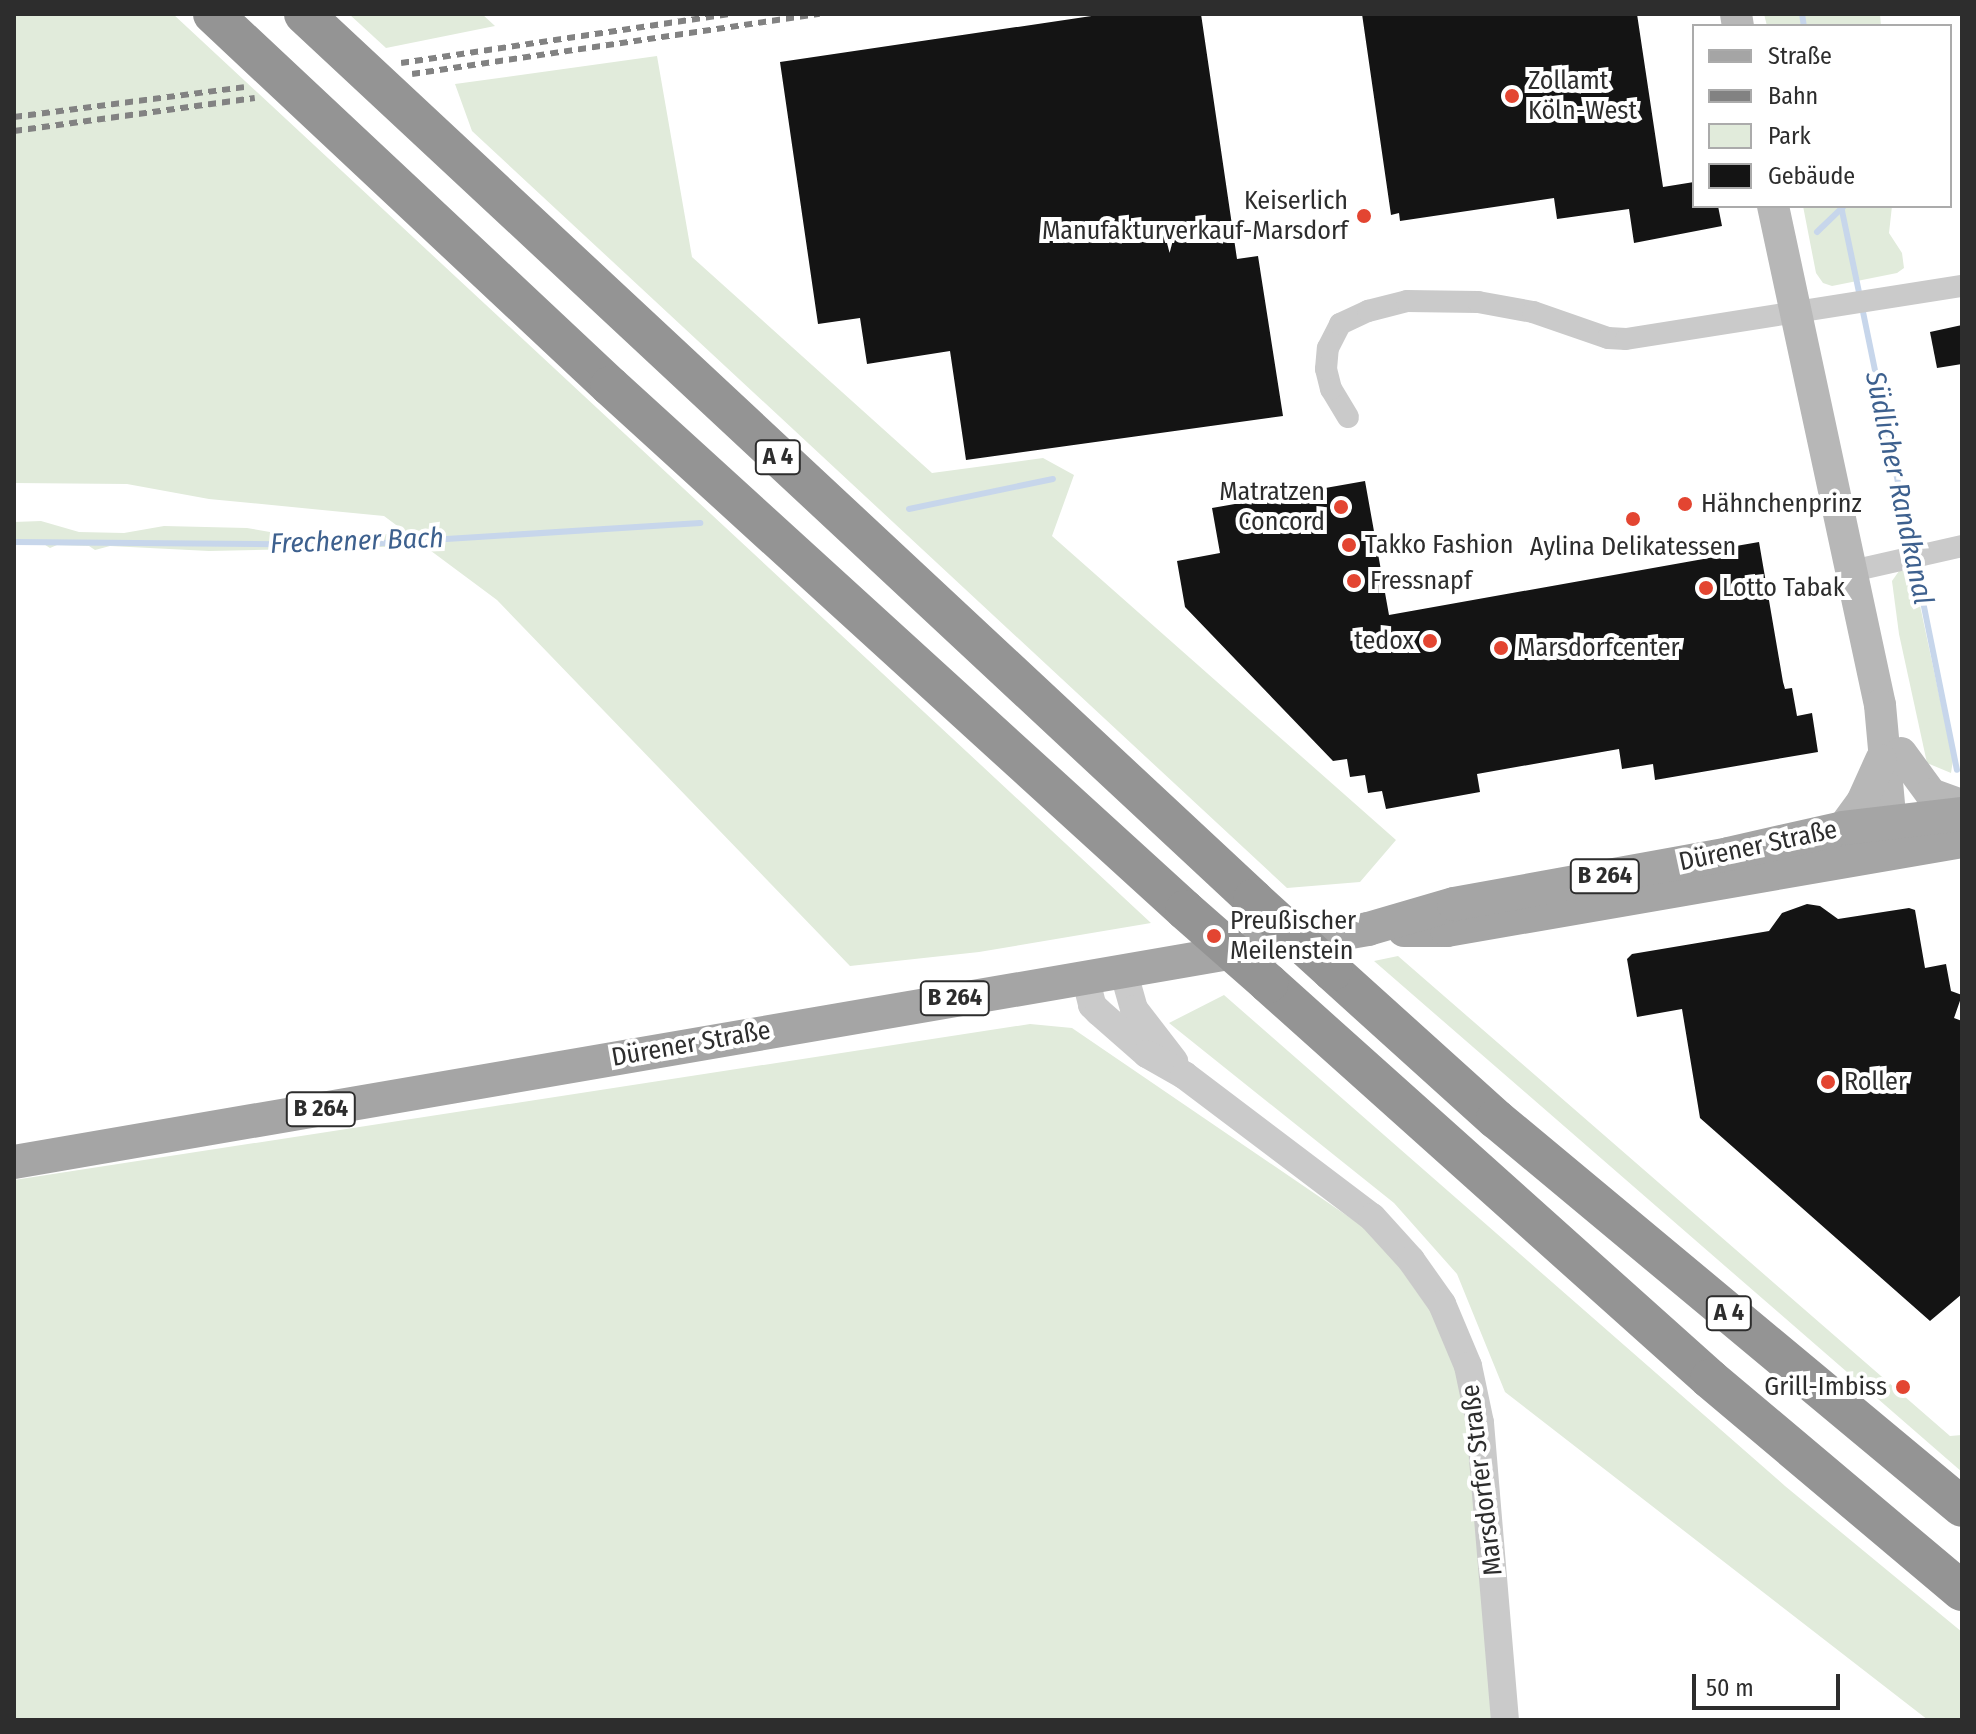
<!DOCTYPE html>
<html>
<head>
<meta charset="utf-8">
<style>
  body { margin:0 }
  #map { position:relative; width:1976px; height:1734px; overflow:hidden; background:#fff; font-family:"Fira Sans Condensed",sans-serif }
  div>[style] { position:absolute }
  .green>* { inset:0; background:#e1ebdb }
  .stream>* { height:6px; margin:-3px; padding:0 3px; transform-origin:3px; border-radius:3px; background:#c7d6eb }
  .building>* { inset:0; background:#141414 }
  .minor>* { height:22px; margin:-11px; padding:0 11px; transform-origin:11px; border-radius:11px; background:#cacaca }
  .tertiary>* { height:28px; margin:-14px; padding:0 14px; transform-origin:14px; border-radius:14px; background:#cacaca }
  .secondary>* { height:32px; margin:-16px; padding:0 16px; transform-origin:16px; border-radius:16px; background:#b7b7b7 }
  .primary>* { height:34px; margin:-17px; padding:0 17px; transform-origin:17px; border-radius:17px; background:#a5a5a5 }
  .motorway>* { height:40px; margin:-20px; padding:0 20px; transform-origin:20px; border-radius:20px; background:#949494 }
  .rail>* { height:6px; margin-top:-3px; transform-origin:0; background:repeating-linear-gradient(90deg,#828282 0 8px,transparent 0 14px) }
  .motorway-bridge>* { height:40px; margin:-20px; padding:0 20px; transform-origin:20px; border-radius:20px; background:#949494 }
  .dots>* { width:22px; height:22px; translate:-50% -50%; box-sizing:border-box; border:4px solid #fff; border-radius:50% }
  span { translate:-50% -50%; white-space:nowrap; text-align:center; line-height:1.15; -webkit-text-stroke:8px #fff; paint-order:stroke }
  .shield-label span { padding:2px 6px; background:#fff; border:2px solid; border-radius:6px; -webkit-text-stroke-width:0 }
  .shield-label { font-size:24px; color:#2d2d2d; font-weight:700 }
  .poi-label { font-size:26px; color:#2d2d2d }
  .left { translate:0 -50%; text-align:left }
  .right { translate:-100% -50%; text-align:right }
  .street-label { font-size:26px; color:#2d2d2d }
  .water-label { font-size:28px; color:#3d608e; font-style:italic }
  .frame { position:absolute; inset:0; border:16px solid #2d2d2d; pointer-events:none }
  .legend { position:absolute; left:1692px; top:24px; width:260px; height:184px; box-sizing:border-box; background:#fff; border:2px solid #ababab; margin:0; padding:10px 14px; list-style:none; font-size:24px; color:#2d2d2d }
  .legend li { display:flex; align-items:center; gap:16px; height:40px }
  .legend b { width:40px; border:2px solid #ababab }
  .scale { position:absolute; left:1692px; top:1674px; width:148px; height:36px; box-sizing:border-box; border:4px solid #2d2d2d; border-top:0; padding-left:10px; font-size:24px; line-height:28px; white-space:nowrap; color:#2d2d2d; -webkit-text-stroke:6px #fff; paint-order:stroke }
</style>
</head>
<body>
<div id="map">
  <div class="green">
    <div style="clip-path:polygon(14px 14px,173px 14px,1151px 923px,979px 952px,850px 966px,497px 600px,384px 516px,209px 499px,127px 484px,14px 483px)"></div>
    <div style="clip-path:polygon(349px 14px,482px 14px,495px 26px,386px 48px)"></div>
    <div style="clip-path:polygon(1764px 14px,1880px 14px,1881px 26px,1767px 26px)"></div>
    <div style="clip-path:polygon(657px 56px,692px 257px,932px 473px,1043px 458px,1074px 475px,1052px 536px,1396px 840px,1360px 882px,1287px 888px,472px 131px,455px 84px)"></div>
    <div style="clip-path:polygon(1803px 206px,1892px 206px,1889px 233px,1902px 253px,1904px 268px,1897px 273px,1832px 286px,1823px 283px,1816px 273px)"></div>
    <div style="clip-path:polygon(41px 521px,79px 532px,124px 533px,164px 526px,247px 528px,299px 537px,380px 533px,412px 538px,422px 546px,209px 551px,110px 546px,95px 550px,89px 546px,57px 545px,50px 548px,42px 543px,14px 544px,14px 522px)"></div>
    <div style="clip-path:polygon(1912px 568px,1953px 760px,1951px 773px,1927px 763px,1899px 634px,1892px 581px,1899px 571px)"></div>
    <div style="clip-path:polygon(1398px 956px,1950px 1436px,1962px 1435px,1962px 1472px,1374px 961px)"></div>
    <div style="clip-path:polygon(1224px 995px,1785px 1486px,1962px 1632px,1962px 1720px,1928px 1720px,1505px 1392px,1457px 1274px,1394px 1203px,1169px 1023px)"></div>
    <div style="clip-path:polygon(1030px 1024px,1072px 1028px,1368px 1230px,1400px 1268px,1431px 1312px,1457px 1374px,1469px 1431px,1494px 1720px,14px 1720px,14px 1180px)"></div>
  </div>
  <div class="stream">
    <div style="left:1802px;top:14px;width:12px;rotate:81deg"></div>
    <div style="left:1841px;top:206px;width:93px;rotate:78.2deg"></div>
    <div style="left:1817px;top:232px;width:37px;rotate:-44deg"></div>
    <div style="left:1862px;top:307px;width:249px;rotate:78.4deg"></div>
    <div style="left:909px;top:509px;width:147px;rotate:-11.8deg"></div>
    <div style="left:14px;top:542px;width:337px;rotate:0.5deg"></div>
    <div style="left:351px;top:545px;width:350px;rotate:-3.6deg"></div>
    <div style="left:1915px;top:562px;width:212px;rotate:78.6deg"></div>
  </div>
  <div class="building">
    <div style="clip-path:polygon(1105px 14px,1201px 14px,1237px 259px,1258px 256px,1283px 416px,966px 460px,950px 351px,867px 364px,860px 318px,818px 324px,780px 62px)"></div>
    <div style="clip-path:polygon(1362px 14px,1637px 14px,1663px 187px,1694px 182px,1694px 206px,1718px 206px,1722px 226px,1634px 243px,1629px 209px,1557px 219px,1554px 198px,1400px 221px,1399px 213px,1391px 215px)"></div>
    <div style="clip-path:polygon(1962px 325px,1962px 364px,1937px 368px,1930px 332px)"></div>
    <div style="clip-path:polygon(1365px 481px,1389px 615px,1737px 553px,1736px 546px,1759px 542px,1783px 682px,1785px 689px,1792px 688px,1797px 716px,1812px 713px,1818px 752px,1655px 780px,1653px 764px,1622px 769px,1619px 749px,1477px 774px,1480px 792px,1386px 809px,1382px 791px,1368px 793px,1365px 775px,1350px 777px,1347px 759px,1333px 761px,1185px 607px,1177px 561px,1220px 553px,1212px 508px)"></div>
    <div style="clip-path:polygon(1807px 904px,1820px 906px,1838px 919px,1909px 908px,1915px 910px,1925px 968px,1946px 964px,1951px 991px,1962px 995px,1954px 1018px,1962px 1021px,1962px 1294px,1930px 1321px,1700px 1118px,1682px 1009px,1637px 1017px,1627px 959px,1632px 954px,1769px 931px,1782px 913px)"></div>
  </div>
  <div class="minor">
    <div style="left:1348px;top:417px;width:33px;rotate:-121deg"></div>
    <div style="left:1331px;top:389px;width:21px;rotate:-104deg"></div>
    <div style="left:1326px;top:369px;width:21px;rotate:-85deg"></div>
    <div style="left:1328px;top:348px;width:27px;rotate:-63deg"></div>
    <div style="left:1340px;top:324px;width:31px;rotate:-25deg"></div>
    <div style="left:1368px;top:311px;width:40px;rotate:-14.4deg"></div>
    <div style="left:1407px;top:301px;width:71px;rotate:0.8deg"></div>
    <div style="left:1478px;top:302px;width:56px;rotate:10.3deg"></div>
    <div style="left:1533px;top:312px;width:79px;rotate:19.1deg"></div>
    <div style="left:1608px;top:338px;width:18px;rotate:3deg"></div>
    <div style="left:1626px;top:339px;width:340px;rotate:-9deg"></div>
    <div style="left:1852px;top:571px;width:113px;rotate:-12.8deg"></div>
  </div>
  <div class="tertiary">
    <div style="left:1123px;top:970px;width:41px;rotate:74.2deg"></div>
    <div style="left:1134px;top:1009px;width:66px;rotate:52.4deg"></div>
    <div style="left:1085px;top:976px;width:30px;rotate:76deg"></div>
    <div style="left:1092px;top:1005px;width:10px;rotate:45deg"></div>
    <div style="left:1099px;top:1012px;width:64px;rotate:41.2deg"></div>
    <div style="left:1147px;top:1054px;width:43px;rotate:29.6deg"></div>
    <div style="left:1184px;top:1075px;width:236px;rotate:37.1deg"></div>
    <div style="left:1372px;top:1217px;width:58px;rotate:47.8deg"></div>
    <div style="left:1411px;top:1260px;width:54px;rotate:54.8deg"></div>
    <div style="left:1442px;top:1304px;width:67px;rotate:67.2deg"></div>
    <div style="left:1468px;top:1366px;width:58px;rotate:78.1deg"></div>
    <div style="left:1480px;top:1423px;width:298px;rotate:85.2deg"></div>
  </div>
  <div class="secondary">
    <div style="left:1736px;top:14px;width:12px;rotate:81deg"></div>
    <div style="left:1773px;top:206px;width:510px;rotate:77.9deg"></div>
    <div style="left:1880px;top:705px;width:143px;rotate:84.8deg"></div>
    <div style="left:1901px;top:753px;width:51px;rotate:53.8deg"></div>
    <div style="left:1931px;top:794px;width:33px;rotate:20deg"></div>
    <div style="left:1843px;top:828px;width:32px;rotate:-54deg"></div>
    <div style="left:1862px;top:802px;width:46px;rotate:-65.7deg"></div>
  </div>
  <div class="primary">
    <div style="left:1404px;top:930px;width:43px"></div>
    <div style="left:1447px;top:930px;width:523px;rotate:-9.8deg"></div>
    <div style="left:14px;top:1162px;width:1374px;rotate:-9.76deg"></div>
    <div style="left:1368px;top:929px;width:90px;rotate:-16.2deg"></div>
    <div style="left:1454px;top:904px;width:279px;rotate:-10.3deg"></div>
    <div style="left:1728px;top:854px;width:118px;rotate:-12.7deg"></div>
    <div style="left:1843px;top:828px;width:120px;rotate:-6.7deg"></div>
  </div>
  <div class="motorway">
    <div style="left:213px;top:14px;width:544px;rotate:43.14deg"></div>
    <div style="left:610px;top:386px;width:778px;rotate:42.34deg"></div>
    <div style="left:304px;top:14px;width:1298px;rotate:43deg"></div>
    <div style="left:1332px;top:971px;width:221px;rotate:42.1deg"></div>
    <div style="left:1496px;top:1119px;width:606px;rotate:39.78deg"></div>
    <div style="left:1268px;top:983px;width:593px;rotate:41.86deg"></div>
    <div style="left:1710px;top:1379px;width:329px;rotate:40.1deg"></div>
  </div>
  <div class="rail">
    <div style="left:401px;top:63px;width:332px;rotate:-8.5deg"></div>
    <div style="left:412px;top:74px;width:412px;rotate:-8.4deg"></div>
    <div style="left:14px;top:117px;width:232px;rotate:-7.4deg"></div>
    <div style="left:14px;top:131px;width:243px;rotate:-7.8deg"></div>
  </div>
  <div class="motorway-bridge">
    <div style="left:1253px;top:899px;width:107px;rotate:42.3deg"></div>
    <div style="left:1185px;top:910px;width:111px;rotate:41.3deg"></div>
  </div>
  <div class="dots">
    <div style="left:1512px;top:96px;background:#e34531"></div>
    <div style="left:1364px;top:216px;background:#e34531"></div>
    <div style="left:1685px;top:504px;background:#e34531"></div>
    <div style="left:1341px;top:507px;background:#e34531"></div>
    <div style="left:1633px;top:519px;background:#e34531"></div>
    <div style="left:1349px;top:545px;background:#e34531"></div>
    <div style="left:1354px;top:581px;background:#e34531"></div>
    <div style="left:1706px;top:588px;background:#e34531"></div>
    <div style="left:1430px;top:641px;background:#e34531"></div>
    <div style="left:1501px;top:648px;background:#e34531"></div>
    <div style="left:1214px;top:936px;background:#e34531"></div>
    <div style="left:1828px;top:1082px;background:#e34531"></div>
    <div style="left:1903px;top:1387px;background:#e34531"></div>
  </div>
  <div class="shield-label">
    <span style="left:778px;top:457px">A 4</span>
    <span style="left:1605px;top:876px">B 264</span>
    <span style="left:955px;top:998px">B 264</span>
    <span style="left:321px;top:1109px">B 264</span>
    <span style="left:1729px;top:1313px">A 4</span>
  </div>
  <div class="poi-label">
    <span class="left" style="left:1528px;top:96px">Zollamt<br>Köln-West</span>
    <span class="right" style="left:1348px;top:216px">Keiserlich<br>Manufakturverkauf-Marsdorf</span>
    <span class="right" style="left:1325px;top:507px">Matratzen<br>Concord</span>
    <span class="left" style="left:1701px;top:504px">Hähnchenprinz</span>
    <span class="left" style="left:1365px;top:545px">Takko Fashion</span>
    <span style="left:1633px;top:547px">Aylina Delikatessen</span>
    <span class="left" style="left:1370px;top:581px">Fressnapf</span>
    <span class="left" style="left:1722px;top:588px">Lotto Tabak</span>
    <span class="right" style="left:1414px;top:641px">tedox</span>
    <span class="left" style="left:1517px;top:648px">Marsdorfcenter</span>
    <span class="left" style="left:1230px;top:936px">Preußischer<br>Meilenstein</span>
    <span class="left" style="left:1844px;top:1082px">Roller</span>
    <span class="right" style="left:1887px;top:1387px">Grill-Imbiss</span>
  </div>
  <div class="street-label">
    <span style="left:1758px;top:846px;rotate:-12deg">Dürener Straße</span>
    <span style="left:691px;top:1044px;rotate:-10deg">Dürener Straße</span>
    <span style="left:1482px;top:1480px;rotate:-97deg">Marsdorfer Straße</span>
  </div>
  <div class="water-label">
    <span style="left:1899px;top:488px;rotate:78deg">Südlicher Randkanal</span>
    <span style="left:357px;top:541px;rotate:-2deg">Frechener Bach</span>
  </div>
  <div class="frame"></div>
  <ul class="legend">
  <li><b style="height:10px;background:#a5a5a5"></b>Straße</li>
  <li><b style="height:10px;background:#828282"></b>Bahn</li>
  <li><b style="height:22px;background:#e1ebdb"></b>Park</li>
  <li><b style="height:22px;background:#141414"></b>Gebäude</li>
  </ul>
  <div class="scale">50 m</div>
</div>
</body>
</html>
